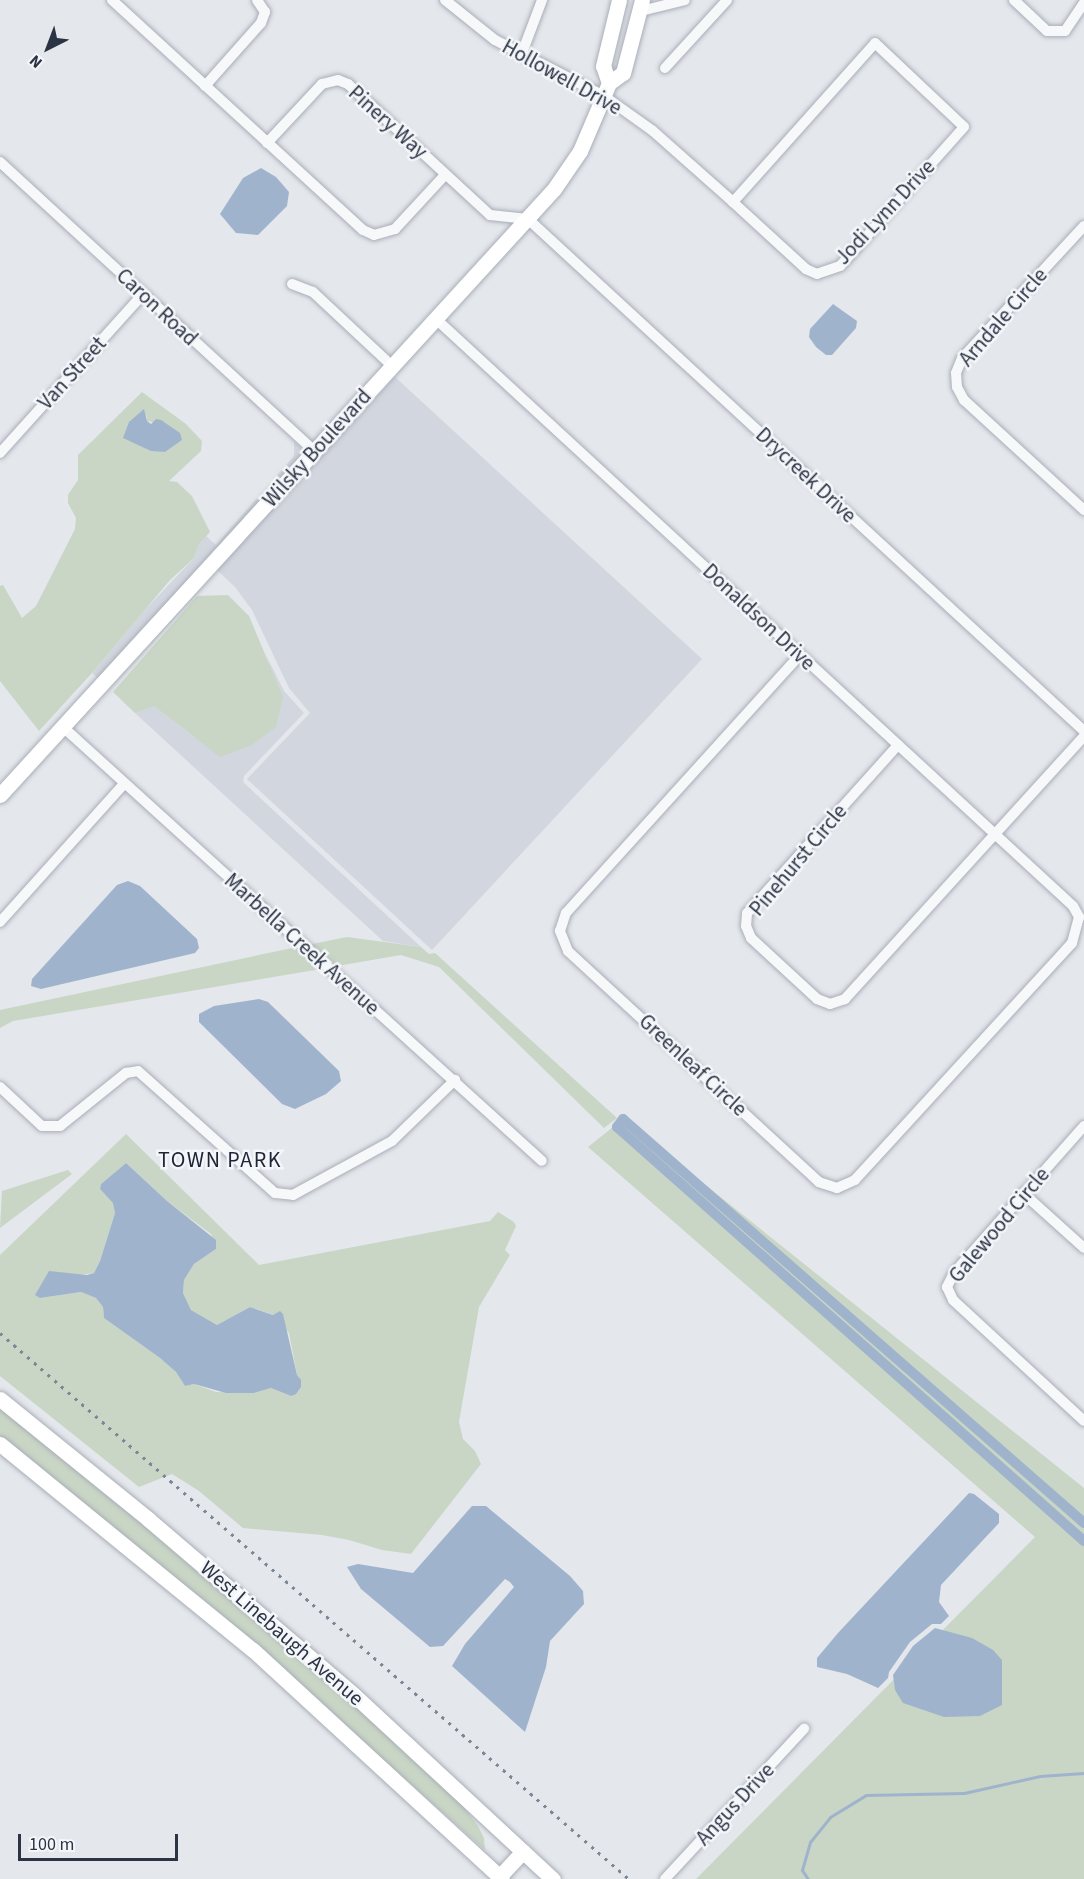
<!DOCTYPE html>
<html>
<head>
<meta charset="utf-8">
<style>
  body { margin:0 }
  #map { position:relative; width:1084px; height:1879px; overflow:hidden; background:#e4e7ec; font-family:"Source Sans 3",sans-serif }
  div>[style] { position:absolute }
  .built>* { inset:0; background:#d2d6de }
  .green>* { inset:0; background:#c9d6c5 }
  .water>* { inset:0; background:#9fb4cc }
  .stream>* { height:3px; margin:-1.5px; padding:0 1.5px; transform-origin:1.5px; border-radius:1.5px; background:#9fb4cc }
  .canal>* { height:10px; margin:-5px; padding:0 5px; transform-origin:5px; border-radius:5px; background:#9fb4cc }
  .roads { filter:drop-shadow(0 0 2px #a9aeb7) drop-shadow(0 0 2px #a9aeb7) }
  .street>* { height:10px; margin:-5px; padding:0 5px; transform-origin:5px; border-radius:5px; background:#f7f8fa }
  .secondary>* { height:15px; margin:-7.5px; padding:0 7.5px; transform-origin:7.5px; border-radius:7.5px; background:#fff }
  .rail>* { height:3px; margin-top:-1.5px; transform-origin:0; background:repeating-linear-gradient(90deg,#7d8696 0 3px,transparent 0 9px) }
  span { translate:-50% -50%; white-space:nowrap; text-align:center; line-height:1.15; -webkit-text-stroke:5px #f4f6f9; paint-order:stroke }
  .street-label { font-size:21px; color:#2b3445 }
  .neighbourhood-label { font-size:22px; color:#1d2536; letter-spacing:1.5px }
  .north { position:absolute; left:18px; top:18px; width:60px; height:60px; -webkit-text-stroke:4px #f4f6f9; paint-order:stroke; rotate:222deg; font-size:16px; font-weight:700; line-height:24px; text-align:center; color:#2b3445 }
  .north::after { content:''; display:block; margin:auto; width:21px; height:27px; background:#2b3445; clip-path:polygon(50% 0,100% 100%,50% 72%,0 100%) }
  .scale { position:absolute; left:18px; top:1834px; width:160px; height:27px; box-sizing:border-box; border:3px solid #2b3445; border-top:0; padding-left:8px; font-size:18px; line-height:21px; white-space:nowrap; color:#2b3445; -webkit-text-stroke:4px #f4f6f9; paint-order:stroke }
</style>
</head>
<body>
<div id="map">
  <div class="built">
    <div style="clip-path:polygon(395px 377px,702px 659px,432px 950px,247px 779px,310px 713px,289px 688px,252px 610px,235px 587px,217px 570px)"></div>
    <div style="clip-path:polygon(294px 442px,306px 452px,99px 679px,92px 673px,144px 611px,194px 558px,199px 544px,206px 536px,216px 545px,294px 456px)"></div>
    <div style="clip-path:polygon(266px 655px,284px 691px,304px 713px,244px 776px,243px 782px,421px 947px,383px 941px,135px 713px,153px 705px,195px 738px,269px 663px)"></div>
  </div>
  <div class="green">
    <div style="clip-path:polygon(evenodd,142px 392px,186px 424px,202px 441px,201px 451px,169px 481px,177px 482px,192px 496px,210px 532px,199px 544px,194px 558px,170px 580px,92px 673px,39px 731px,0 681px,0 586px,3px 585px,22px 618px,36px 606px,75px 529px,76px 518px,68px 503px,68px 495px,78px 480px,78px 455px,142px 392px,146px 412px,147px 421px,167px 425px,182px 440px,170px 448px,151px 451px,146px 447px,146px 412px)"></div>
    <div style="clip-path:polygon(228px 595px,249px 616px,283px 697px,276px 727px,252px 745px,220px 757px,154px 706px,135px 713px,113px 692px,197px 596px)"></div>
    <div style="clip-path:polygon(347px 937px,421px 947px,429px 954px,435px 953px,617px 1118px,604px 1128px,439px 967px,401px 955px,337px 966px,312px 944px)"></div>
    <div style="clip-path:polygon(297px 947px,321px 969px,13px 1021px,0 1028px,0 1010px)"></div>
    <div style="clip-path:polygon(623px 1119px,1084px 1488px,1084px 1879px,696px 1879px,1035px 1537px,588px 1147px)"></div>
    <div style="clip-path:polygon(evenodd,126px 1134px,259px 1265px,490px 1221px,498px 1212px,514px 1222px,516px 1226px,505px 1250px,510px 1255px,479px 1307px,459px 1422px,463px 1439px,475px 1451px,481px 1464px,411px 1554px,382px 1550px,349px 1540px,322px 1535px,243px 1528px,199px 1491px,172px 1474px,139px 1487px,0 1376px,0 1255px,126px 1134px,126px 1163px,167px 1201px,211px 1234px,216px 1249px,194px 1264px,184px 1280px,183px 1293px,191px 1310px,217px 1325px,250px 1307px,274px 1315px,289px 1333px,297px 1375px,291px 1396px,271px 1388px,254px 1393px,216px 1392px,194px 1384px,185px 1386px,176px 1372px,160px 1358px,104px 1318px,103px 1307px,96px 1298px,81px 1292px,40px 1298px,79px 1275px,94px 1273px,100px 1261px,115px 1213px,114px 1203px,100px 1189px,101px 1184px,126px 1163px)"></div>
    <div style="clip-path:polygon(68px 1170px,72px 1174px,0 1228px,2px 1191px)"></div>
    <div style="clip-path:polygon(0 1409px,184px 1556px,313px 1667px,457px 1798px,478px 1826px,484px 1838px,485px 1850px,207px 1603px,0 1436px)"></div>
  </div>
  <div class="water">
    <div style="clip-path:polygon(261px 168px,276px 177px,289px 192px,287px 206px,258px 235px,236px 233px,220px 214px,243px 178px)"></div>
    <div style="clip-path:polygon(833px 304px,857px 321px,856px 328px,832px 355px,826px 355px,816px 347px,809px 337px,810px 329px)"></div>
    <div style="clip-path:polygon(144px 409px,147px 421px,151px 424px,156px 419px,161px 420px,180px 433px,182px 440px,165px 452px,151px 451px,123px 438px,129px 422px)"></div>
    <div style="clip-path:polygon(128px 881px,140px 886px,197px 939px,199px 948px,195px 953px,41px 989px,31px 986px,32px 979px,117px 885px)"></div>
    <div style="clip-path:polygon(259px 999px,268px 1002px,339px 1071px,341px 1081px,326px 1094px,295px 1109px,282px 1104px,199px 1022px,199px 1014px,214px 1006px)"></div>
    <div style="clip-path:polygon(126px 1163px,167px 1201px,216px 1240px,216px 1249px,194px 1264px,184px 1280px,183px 1293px,191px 1310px,217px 1325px,250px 1307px,273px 1315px,280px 1311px,283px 1314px,297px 1375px,301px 1380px,301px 1387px,296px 1394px,291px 1396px,271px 1388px,254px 1393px,226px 1393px,194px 1384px,185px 1386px,176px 1372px,160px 1358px,104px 1318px,103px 1307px,96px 1298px,81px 1292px,40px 1298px,35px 1295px,49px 1271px,87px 1275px,94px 1273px,100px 1261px,115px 1213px,113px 1203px,100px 1189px,101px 1184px)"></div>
    <div style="clip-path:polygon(969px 1493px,974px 1494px,999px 1514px,999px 1523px,941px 1585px,939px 1602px,949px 1616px,941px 1624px,932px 1624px,910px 1642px,889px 1672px,888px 1678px,878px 1688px,847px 1674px,817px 1667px,817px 1658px,838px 1633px)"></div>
    <div style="clip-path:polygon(472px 1506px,486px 1506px,570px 1576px,583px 1591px,584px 1604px,550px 1641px,546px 1667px,525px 1732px,452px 1666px,465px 1644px,514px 1587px,510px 1582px,505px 1579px,443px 1646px,430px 1647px,361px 1589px,347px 1567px,358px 1564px,413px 1573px)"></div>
    <div style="clip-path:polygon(935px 1628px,972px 1638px,993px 1650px,1002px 1660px,1002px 1705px,980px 1716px,944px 1717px,903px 1703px,895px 1690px,893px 1675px,913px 1646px)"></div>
  </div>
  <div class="stream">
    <div style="left:808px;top:1879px;width:11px;rotate:-124deg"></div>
    <div style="left:802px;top:1870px;width:29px;rotate:-74deg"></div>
    <div style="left:810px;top:1842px;width:32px;rotate:-51deg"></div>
    <div style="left:830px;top:1817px;width:42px;rotate:-31.4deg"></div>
    <div style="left:866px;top:1795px;width:98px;rotate:-1.2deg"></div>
    <div style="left:964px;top:1793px;width:78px;rotate:-12.6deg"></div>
    <div style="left:1040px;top:1776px;width:44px;rotate:-3.9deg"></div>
  </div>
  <div class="canal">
    <div style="left:1084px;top:1523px;width:613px;rotate:-138.77deg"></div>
    <div style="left:623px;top:1119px;width:10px;rotate:127deg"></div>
    <div style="left:617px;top:1127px;width:624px;rotate:41.56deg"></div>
  </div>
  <div class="roads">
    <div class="street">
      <div style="left:112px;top:0;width:340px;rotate:42.5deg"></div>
      <div style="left:363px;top:230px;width:12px;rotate:24deg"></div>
      <div style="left:374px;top:235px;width:22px;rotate:-16deg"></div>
      <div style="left:395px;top:229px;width:74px;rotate:-47.2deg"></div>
      <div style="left:445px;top:0;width:64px;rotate:38.7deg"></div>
      <div style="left:495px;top:40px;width:123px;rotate:27.2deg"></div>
      <div style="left:604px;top:96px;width:60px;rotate:35.5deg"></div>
      <div style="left:653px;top:131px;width:107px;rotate:41.6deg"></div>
      <div style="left:1014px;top:0;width:45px;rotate:43.2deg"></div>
      <div style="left:1047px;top:31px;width:18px"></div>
      <div style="left:1065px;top:31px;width:34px;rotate:-56deg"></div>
      <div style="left:641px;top:11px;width:45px;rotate:-14deg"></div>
      <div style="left:875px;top:43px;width:122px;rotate:43.3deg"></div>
      <div style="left:964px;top:127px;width:186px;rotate:131.7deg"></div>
      <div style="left:840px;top:266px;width:24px;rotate:161deg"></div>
      <div style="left:817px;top:274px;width:12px;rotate:-156deg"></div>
      <div style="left:806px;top:269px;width:99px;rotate:-137.5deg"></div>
      <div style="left:733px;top:202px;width:213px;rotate:-48.2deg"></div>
      <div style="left:522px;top:53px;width:57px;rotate:-69.3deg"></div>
      <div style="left:665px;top:68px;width:92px;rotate:-47.6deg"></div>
      <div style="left:205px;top:86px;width:84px;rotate:-48.4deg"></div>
      <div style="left:261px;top:23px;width:12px;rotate:-70deg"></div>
      <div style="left:265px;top:12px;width:14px;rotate:-124deg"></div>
      <div style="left:267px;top:143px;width:81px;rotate:-47deg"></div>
      <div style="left:322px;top:84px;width:16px;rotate:-14deg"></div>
      <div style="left:338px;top:80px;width:11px;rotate:22deg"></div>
      <div style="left:348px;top:84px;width:193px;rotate:42.7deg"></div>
      <div style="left:490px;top:215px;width:38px;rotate:6deg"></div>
      <div style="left:528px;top:219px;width:756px;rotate:42.64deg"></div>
      <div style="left:0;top:162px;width:427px;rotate:42.6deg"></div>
      <div style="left:1084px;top:226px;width:180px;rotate:132.7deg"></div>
      <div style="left:962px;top:358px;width:16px;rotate:112deg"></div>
      <div style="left:956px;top:373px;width:14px;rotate:86deg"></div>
      <div style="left:957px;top:387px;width:15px;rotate:62deg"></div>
      <div style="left:964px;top:400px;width:163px;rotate:42.5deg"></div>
      <div style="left:292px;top:284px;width:22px;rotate:21deg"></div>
      <div style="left:313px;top:292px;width:108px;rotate:43.1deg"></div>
      <div style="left:436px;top:319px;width:866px;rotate:42.66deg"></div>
      <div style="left:1073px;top:906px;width:13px;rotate:61deg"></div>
      <div style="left:1079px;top:917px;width:27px;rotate:105deg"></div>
      <div style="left:1072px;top:943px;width:321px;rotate:132.5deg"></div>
      <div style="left:855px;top:1180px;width:20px;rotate:156deg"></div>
      <div style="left:837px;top:1188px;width:19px;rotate:-162deg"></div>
      <div style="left:819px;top:1182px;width:341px;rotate:-137.4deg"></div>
      <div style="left:568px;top:951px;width:22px;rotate:-112deg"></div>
      <div style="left:560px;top:931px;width:19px;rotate:-72deg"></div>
      <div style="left:566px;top:913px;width:348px;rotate:-47.8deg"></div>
      <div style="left:0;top:453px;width:214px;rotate:-48deg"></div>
      <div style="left:63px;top:727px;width:646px;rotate:42.18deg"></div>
      <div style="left:898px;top:745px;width:226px;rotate:131.9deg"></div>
      <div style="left:747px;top:913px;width:13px;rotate:94deg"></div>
      <div style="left:746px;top:926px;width:13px;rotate:67deg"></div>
      <div style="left:751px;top:938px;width:90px;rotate:42.7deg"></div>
      <div style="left:817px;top:999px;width:14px;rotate:21deg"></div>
      <div style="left:830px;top:1004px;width:16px;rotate:-18deg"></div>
      <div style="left:845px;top:999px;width:355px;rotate:-47.7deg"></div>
      <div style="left:0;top:922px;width:186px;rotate:-48.1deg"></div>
      <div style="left:0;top:1087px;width:57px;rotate:42.9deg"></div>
      <div style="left:42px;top:1126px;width:18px"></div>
      <div style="left:60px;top:1126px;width:85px;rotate:-38.8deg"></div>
      <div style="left:126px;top:1073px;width:12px;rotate:-9deg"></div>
      <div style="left:138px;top:1071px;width:183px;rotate:41.7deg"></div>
      <div style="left:275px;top:1193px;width:18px;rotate:6deg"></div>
      <div style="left:293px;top:1195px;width:113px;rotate:-28.6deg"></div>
      <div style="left:392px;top:1141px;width:88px;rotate:-44.1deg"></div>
      <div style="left:1084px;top:1126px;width:196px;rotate:131.5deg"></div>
      <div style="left:954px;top:1273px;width:16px;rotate:117deg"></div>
      <div style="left:947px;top:1287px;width:14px;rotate:65deg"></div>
      <div style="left:953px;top:1300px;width:178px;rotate:42.7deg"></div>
      <div style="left:1023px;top:1193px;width:82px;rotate:42deg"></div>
      <div style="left:665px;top:1879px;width:205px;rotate:-47.2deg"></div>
    </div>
    <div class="secondary">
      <div style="left:609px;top:83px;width:17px;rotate:-36deg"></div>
      <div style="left:623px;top:73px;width:75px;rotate:-75.4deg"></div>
      <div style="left:609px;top:83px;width:18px;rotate:-109deg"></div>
      <div style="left:603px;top:66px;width:68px;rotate:-76.4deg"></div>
      <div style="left:0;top:795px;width:821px;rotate:-47.57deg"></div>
      <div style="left:554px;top:189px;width:46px;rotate:-55.6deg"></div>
      <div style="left:580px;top:151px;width:74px;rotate:-66.9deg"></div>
      <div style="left:0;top:1399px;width:191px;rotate:39deg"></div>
      <div style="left:148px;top:1519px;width:271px;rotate:40.5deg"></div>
      <div style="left:354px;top:1695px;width:271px;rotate:42.8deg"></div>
      <div style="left:0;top:1444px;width:326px;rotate:39.2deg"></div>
      <div style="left:253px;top:1650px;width:338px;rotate:42.6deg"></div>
      <div style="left:499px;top:1877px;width:35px;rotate:-47deg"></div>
    </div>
  </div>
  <div class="rail">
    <div style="left:0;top:1333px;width:833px;rotate:40.96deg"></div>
  </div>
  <div class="street-label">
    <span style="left:562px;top:77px;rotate:29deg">Hollowell Drive</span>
    <span style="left:388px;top:122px;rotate:42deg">Pinery Way</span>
    <span style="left:885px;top:212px;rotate:-47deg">Jodi Lynn Drive</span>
    <span style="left:157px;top:307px;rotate:43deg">Caron Road</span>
    <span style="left:1003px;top:317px;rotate:-49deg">Arndale Circle</span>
    <span style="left:72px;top:373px;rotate:-48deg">Van Street</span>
    <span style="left:317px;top:448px;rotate:-48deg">Wilsky Boulevard</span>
    <span style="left:806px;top:475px;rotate:43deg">Drycreek Drive</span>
    <span style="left:759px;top:617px;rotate:43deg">Donaldson Drive</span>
    <span style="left:798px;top:860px;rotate:-50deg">Pinehurst Circle</span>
    <span style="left:302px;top:944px;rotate:42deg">Marbella Creek Avenue</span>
    <span style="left:693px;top:1065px;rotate:43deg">Greenleaf Circle</span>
    <span style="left:999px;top:1225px;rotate:-50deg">Galewood Circle</span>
    <span style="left:282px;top:1633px;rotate:41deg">West Linebaugh Avenue</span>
    <span style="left:735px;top:1804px;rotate:-47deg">Angus Drive</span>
  </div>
  <div class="neighbourhood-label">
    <span style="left:220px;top:1161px">TOWN PARK</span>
  </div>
  <div class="north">N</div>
  <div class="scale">100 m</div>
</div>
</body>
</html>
